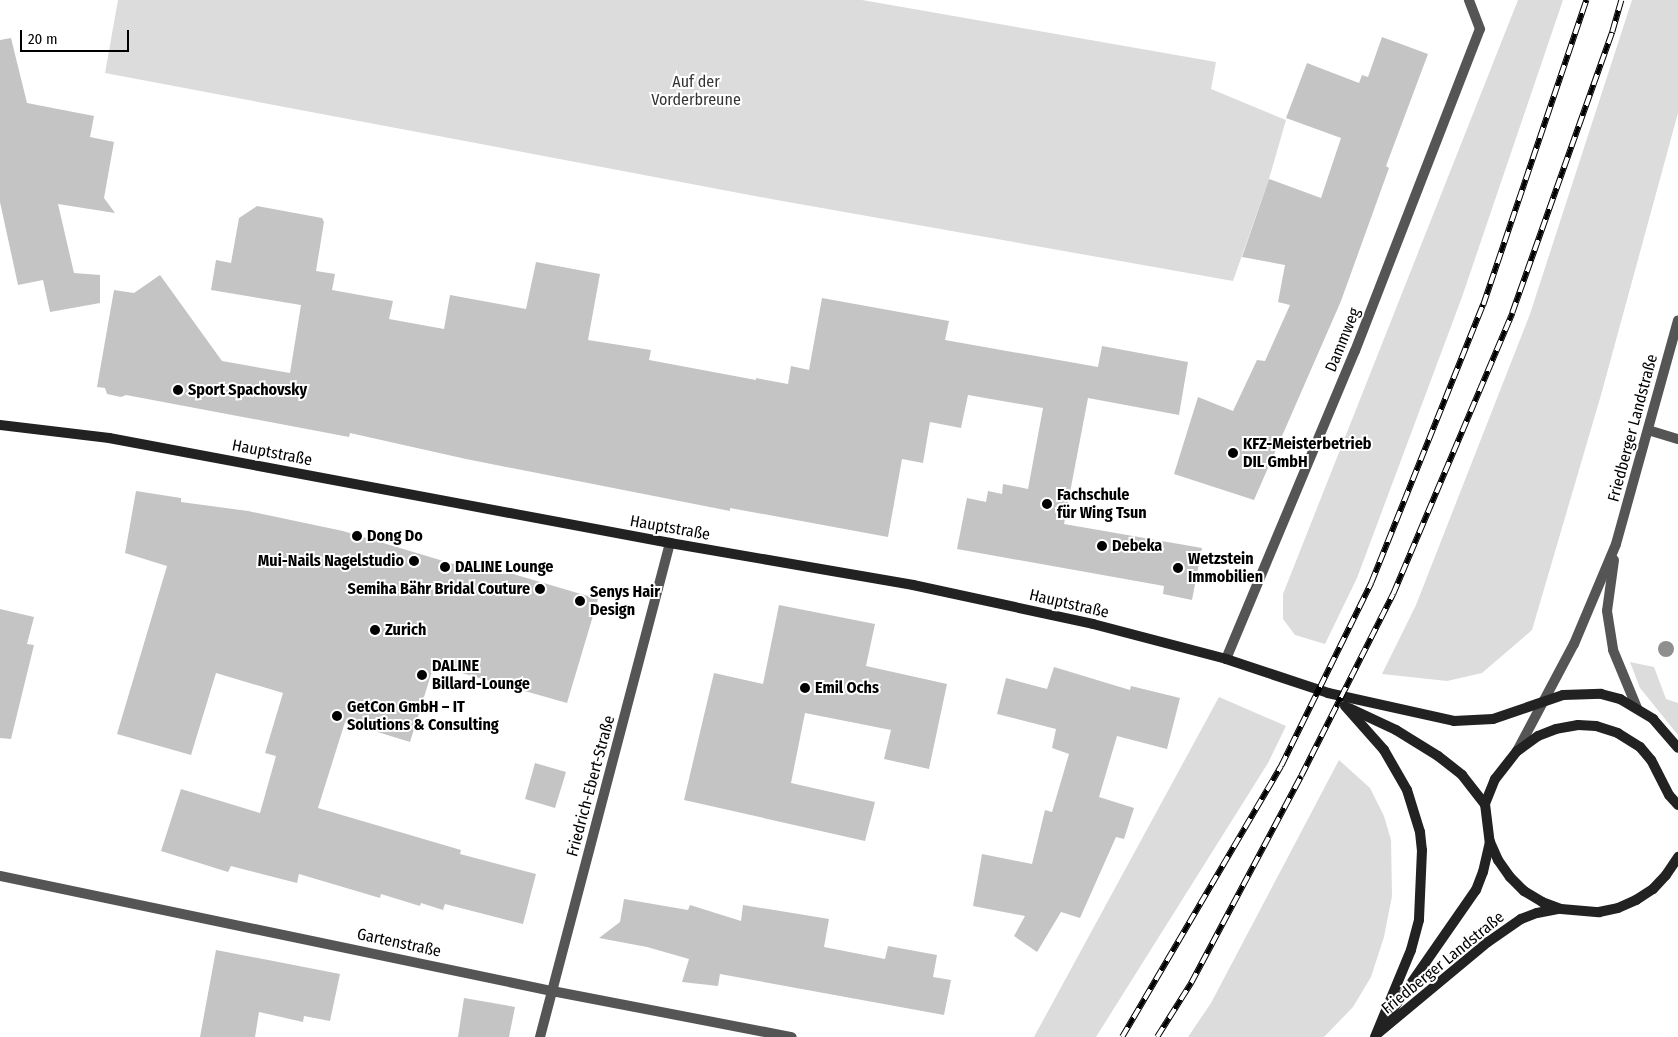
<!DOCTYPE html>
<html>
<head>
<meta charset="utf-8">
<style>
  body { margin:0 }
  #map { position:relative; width:1678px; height:1037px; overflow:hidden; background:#fff; font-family:"Fira Sans Condensed",sans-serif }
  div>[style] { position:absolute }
  .green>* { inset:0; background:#dcdcdc }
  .building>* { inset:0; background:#c4c4c4 }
  .street>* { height:10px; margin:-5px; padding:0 5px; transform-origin:5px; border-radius:5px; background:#555 }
  .secondary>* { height:10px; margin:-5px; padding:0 5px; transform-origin:5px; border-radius:5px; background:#222 }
  .rail>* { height:5.5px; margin-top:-2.75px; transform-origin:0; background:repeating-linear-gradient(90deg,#fff 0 11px,#000 0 22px); box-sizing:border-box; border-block:1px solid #000 }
  .trees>* { width:16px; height:16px; margin:-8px; border-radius:50%; background:#8f8f8f }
  .dots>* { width:14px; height:14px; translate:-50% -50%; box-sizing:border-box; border:2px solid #fff; border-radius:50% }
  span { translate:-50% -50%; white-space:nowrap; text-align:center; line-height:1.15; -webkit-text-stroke:4px #fff; paint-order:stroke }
  .park-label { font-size:16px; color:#333 }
  .street-label { font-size:16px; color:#000 }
  .poi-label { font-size:16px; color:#000; font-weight:700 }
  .left { translate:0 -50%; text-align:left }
  .right { translate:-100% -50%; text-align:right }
  .scale { position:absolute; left:20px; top:30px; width:109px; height:22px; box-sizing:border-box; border:2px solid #000; border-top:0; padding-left:6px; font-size:15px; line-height:18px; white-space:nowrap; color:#000; -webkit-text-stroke:4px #fff; paint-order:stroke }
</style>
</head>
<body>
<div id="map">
  <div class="green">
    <div style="clip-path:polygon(118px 0,862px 0,1216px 62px,1211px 89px,1286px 120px,1269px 179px,1233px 281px,771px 199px,105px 73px)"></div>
    <div style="clip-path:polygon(1518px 0,1563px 0,1462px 297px,1357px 578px,1325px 644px,1295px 635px,1283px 619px,1283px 594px)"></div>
    <div style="clip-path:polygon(1632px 0,1678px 0,1678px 113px,1601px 395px,1532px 630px,1482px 673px,1447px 681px,1382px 674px,1416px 605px,1530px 314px)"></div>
    <div style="clip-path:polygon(1630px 662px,1654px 667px,1666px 699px,1678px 703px,1678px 735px,1640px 688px)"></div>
    <div style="clip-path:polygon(1219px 697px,1286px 726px,1268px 763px,1096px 1037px,1034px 1037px)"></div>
    <div style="clip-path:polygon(1339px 760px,1370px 788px,1384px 816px,1391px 840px,1392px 896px,1384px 937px,1371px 977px,1353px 1007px,1324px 1037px,1188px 1037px,1211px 1003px)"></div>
  </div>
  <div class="building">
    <div style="clip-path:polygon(1382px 37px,1428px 54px,1386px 166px,1389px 168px,1341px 301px,1254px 500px,1174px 474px,1198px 397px,1233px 411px,1257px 360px,1265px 361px,1290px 305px,1278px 302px,1285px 265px,1242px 257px,1269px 179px,1321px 198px,1341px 138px,1286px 118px,1307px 63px,1359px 83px,1362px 75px,1368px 77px)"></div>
    <div style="clip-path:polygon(11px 38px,27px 103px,94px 116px,90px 137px,114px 142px,104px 198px,115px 213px,58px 204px,74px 273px,100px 275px,100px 303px,50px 312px,43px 280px,18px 285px,0 202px,0 40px)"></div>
    <div style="clip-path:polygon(257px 206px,322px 218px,324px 222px,316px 271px,335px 274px,332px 290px,393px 301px,389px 319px,444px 329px,450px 295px,526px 309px,536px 262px,600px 274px,588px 340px,651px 350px,649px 360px,756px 380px,756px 378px,788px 384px,791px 366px,809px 370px,822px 298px,949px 321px,945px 340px,1098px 367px,1102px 346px,1188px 362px,1179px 415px,1088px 398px,1064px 524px,1202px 548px,1192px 600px,1163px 594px,1164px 586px,957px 549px,967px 498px,986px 502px,988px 491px,1002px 494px,1003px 484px,1028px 489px,1043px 408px,968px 395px,961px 428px,930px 422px,923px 463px,902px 459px,888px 537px,730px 508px,730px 511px,466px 459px,350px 433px,349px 437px,126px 395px,121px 397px,107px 394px,105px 388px,97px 387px,114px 290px,134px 293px,160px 275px,222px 361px,290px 373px,301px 305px,211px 290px,216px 260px,231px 263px,239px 218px)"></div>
    <div style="clip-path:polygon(136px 491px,181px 498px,181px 502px,248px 511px,343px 531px,477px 571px,479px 564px,598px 599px,567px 703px,434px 665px,410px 742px,345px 722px,318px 808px,461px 850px,460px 854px,536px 874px,523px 924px,445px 904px,443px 910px,421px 903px,420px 906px,381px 894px,380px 898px,299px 874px,297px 883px,231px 866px,228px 872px,161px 851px,181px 789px,260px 813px,276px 756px,265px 753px,283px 693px,216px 673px,191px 755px,117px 734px,167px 566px,125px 553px)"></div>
    <div style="clip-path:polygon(779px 605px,875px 624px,866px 666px,947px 684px,929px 769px,884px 759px,891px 730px,805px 713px,791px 783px,875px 802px,865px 841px,684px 800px,714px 673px,763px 684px)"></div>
    <div style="clip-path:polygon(0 609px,34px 617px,27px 644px,34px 645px,11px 739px,0 738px)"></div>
    <div style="clip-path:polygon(1054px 667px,1130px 690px,1131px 686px,1180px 698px,1167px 749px,1117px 736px,1099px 797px,1134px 808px,1124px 839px,1116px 837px,1080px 918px,1061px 912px,1037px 952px,1014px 936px,1025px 916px,973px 906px,982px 854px,1032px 864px,1045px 810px,1052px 812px,1069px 754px,1052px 748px,1056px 729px,997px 714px,1006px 678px,1047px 689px)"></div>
    <div style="clip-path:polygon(535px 763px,566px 772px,555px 808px,525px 799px)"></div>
    <div style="clip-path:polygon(624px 899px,688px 910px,690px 905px,741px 921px,743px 905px,829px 919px,824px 947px,885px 959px,888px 946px,937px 955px,933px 977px,951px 980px,944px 1015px,720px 974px,718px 986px,682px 982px,689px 959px,647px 947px,599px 938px,620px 922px)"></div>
    <div style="clip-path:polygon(216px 950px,340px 974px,330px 1021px,304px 1016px,303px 1022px,259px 1012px,255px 1037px,200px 1037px)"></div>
    <div style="clip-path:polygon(464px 998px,515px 1007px,509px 1037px,458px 1037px)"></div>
  </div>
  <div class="street">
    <div style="left:1648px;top:430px;width:31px;rotate:17deg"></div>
    <div style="left:1614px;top:560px;width:51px;rotate:97.8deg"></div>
    <div style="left:1607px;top:611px;width:39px;rotate:81deg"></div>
    <div style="left:1613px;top:650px;width:63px;rotate:67.5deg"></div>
    <div style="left:1226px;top:659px;width:334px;rotate:-67.3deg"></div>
    <div style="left:1355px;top:351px;width:345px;rotate:-68.8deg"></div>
    <div style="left:1480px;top:29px;width:31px;rotate:-111deg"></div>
    <div style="left:1517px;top:751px;width:121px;rotate:-62deg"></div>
    <div style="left:1574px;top:644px;width:108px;rotate:-67.2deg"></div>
    <div style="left:1616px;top:544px;width:232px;rotate:-74.5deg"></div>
    <div style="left:0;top:876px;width:564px;rotate:11.77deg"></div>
    <div style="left:552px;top:991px;width:244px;rotate:10.9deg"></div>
    <div style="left:540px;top:1037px;width:511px;rotate:-75.26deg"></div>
  </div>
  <div class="secondary">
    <div style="left:0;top:425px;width:110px;rotate:6.8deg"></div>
    <div style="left:109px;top:438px;width:571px;rotate:10.6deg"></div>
    <div style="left:670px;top:543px;width:247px;rotate:9.8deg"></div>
    <div style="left:913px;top:585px;width:184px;rotate:12.2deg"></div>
    <div style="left:1093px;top:624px;width:138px;rotate:14.7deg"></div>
    <div style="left:1226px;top:659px;width:108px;rotate:18.4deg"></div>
    <div style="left:1328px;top:693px;width:129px;rotate:12.5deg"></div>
    <div style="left:1454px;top:721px;width:39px;rotate:-3deg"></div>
    <div style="left:1493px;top:719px;width:74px;rotate:-18.9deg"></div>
    <div style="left:1563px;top:695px;width:38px;rotate:-2deg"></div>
    <div style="left:1601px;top:694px;width:20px;rotate:15deg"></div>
    <div style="left:1620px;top:699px;width:39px;rotate:31deg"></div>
    <div style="left:1653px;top:719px;width:38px;rotate:49deg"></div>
    <div style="left:1345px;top:706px;width:59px;rotate:48.4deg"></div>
    <div style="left:1384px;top:750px;width:46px;rotate:60.1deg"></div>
    <div style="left:1407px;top:790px;width:44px;rotate:72.8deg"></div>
    <div style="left:1420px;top:832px;width:18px;rotate:84deg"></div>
    <div style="left:1422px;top:850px;width:70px;rotate:92.5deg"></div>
    <div style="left:1419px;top:920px;width:31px;rotate:105deg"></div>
    <div style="left:1411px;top:950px;width:94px;rotate:112.5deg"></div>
    <div style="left:1349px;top:708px;width:52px;rotate:25.1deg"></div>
    <div style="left:1396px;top:730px;width:49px;rotate:31.8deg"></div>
    <div style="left:1438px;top:756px;width:31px;rotate:38deg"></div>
    <div style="left:1462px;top:775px;width:37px;rotate:52deg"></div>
    <div style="left:1678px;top:805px;width:13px;rotate:-132deg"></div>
    <div style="left:1669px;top:795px;width:39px;rotate:-117deg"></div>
    <div style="left:1651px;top:760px;width:17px;rotate:-130deg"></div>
    <div style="left:1640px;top:747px;width:26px;rotate:-148deg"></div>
    <div style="left:1618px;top:733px;width:23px;rotate:-162deg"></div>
    <div style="left:1596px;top:726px;width:18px;rotate:-177deg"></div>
    <div style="left:1578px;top:725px;width:22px;rotate:170deg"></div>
    <div style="left:1556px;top:729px;width:19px;rotate:159deg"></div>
    <div style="left:1538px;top:736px;width:26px;rotate:144deg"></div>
    <div style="left:1517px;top:751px;width:36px;rotate:128deg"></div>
    <div style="left:1495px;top:779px;width:27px;rotate:112deg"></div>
    <div style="left:1485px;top:804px;width:38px;rotate:83deg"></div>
    <div style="left:1490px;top:842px;width:20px;rotate:66deg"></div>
    <div style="left:1498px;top:860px;width:21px;rotate:55deg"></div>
    <div style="left:1510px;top:877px;width:20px;rotate:45deg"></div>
    <div style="left:1524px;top:891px;width:21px;rotate:31deg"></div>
    <div style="left:1542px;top:902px;width:20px;rotate:20deg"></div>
    <div style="left:1561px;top:909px;width:38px;rotate:5deg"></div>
    <div style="left:1599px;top:912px;width:19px;rotate:-12deg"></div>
    <div style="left:1618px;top:908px;width:20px;rotate:-24deg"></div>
    <div style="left:1636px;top:900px;width:20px;rotate:-33deg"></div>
    <div style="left:1653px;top:889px;width:19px;rotate:-47deg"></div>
    <div style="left:1666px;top:875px;width:22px;rotate:-56deg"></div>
    <div style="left:1389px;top:1015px;width:152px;rotate:-55.2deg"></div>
    <div style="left:1476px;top:890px;width:19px;rotate:-69deg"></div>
    <div style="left:1483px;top:872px;width:31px;rotate:-77deg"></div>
    <div style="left:1377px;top:1034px;width:144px;rotate:-39.7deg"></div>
    <div style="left:1488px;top:942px;width:40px;rotate:-34.9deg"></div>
    <div style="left:1521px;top:919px;width:17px;rotate:-21deg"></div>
    <div style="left:1537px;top:913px;width:21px;rotate:-11deg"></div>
  </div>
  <div class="rail">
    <div style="left:1122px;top:1037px;width:314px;rotate:-59.6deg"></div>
    <div style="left:1281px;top:766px;width:204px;rotate:-63.8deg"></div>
    <div style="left:1371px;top:583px;width:300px;rotate:-68.1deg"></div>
    <div style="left:1483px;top:305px;width:322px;rotate:-71.3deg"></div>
    <div style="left:1157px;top:1037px;width:64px;rotate:-57.8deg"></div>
    <div style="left:1191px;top:983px;width:234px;rotate:-62deg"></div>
    <div style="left:1301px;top:776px;width:204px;rotate:-63.2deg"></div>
    <div style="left:1393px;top:594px;width:305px;rotate:-67deg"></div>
    <div style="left:1512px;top:313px;width:298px;rotate:-70.4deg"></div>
    <div style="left:1612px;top:32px;width:33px;rotate:-74deg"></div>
  </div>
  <div class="trees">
    <div style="left:1666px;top:649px"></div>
  </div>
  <div class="dots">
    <div style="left:178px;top:390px;background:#000"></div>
    <div style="left:1233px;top:453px;background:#000"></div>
    <div style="left:1047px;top:504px;background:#000"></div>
    <div style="left:357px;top:536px;background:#000"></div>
    <div style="left:1102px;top:546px;background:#000"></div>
    <div style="left:414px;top:561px;background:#000"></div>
    <div style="left:445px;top:567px;background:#000"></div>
    <div style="left:1178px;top:568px;background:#000"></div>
    <div style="left:540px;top:589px;background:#000"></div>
    <div style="left:580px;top:601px;background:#000"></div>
    <div style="left:375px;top:630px;background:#000"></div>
    <div style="left:422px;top:675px;background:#000"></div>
    <div style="left:805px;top:688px;background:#000"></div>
    <div style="left:337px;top:716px;background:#000"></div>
  </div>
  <div class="park-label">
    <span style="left:696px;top:91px">Auf der<br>Vorderbreune</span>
  </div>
  <div class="street-label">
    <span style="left:1343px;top:340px;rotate:-68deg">Dammweg</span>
    <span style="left:1633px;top:428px;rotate:-75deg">Friedberger Landstraße</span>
    <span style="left:272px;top:453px;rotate:11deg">Hauptstraße</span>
    <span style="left:670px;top:528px;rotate:10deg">Hauptstraße</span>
    <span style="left:1069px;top:604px;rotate:13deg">Hauptstraße</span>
    <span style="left:591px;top:786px;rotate:-75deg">Friedrich-Ebert-Straße</span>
    <span style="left:399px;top:943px;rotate:12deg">Gartenstraße</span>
    <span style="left:1443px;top:963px;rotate:-39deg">Friedberger Landstraße</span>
  </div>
  <div class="poi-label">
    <span class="left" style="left:188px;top:390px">Sport Spachovsky</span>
    <span class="left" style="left:1243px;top:453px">KFZ-Meisterbetrieb<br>DIL GmbH</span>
    <span class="left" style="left:1057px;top:504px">Fachschule<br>für Wing Tsun</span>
    <span class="left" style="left:367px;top:536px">Dong Do</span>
    <span class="left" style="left:1112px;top:546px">Debeka</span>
    <span class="left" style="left:1188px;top:568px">Wetzstein<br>Immobilien</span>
    <span class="right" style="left:404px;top:561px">Mui-Nails Nagelstudio</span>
    <span class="left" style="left:455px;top:567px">DALINE Lounge</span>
    <span class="right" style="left:530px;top:589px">Semiha Bähr Bridal Couture</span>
    <span class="left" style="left:590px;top:601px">Senys Hair<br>Design</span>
    <span class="left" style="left:385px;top:630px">Zurich</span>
    <span class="left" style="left:432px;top:675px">DALINE<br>Billard-Lounge</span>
    <span class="left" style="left:815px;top:688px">Emil Ochs</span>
    <span class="left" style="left:347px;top:716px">GetCon GmbH – IT<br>Solutions &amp; Consulting</span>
  </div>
  <div class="scale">20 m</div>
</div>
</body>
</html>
